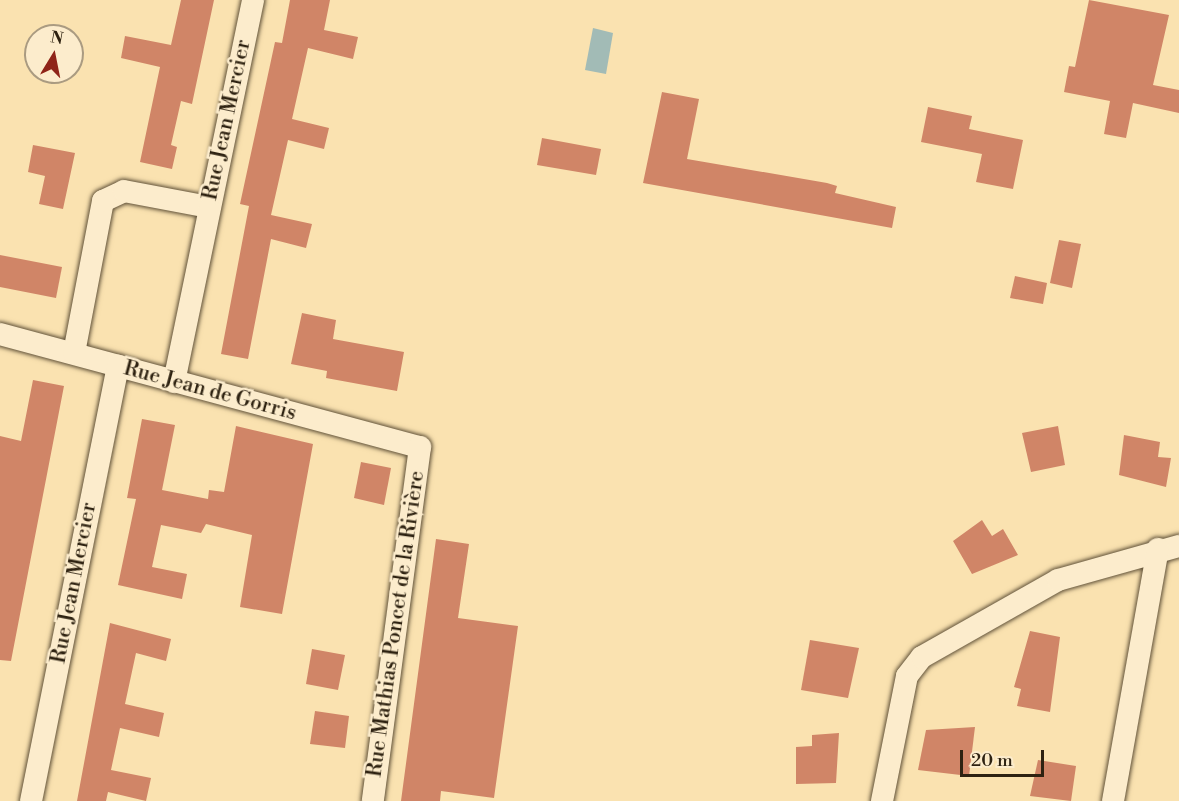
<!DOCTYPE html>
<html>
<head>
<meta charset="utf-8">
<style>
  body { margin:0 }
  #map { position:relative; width:1179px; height:801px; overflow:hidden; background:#fae2b0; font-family:"Libre Bodoni",serif }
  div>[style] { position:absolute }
  .water>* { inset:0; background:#a2bbb6 }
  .building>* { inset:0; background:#d08567 }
  .roads { filter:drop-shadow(0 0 2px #615239) drop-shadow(0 0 2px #615239) }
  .minor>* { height:22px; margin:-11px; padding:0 11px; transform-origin:11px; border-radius:11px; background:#fceccc }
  span { translate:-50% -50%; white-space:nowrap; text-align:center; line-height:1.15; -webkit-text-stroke:5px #fceccc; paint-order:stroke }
  .street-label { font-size:21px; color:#2e2211 }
  .north { position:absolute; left:24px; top:24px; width:60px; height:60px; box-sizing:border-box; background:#fceccc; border:2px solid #aa9b81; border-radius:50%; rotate:10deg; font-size:16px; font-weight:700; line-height:24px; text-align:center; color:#2e2211 }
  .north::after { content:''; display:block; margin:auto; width:21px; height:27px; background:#8f2418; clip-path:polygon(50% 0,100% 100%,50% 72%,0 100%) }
  .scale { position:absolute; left:960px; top:750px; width:84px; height:27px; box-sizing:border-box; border:3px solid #2e2211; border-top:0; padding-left:8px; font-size:18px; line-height:21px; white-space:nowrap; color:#2e2211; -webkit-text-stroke:4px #fceccc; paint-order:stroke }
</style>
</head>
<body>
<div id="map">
  <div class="water">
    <div style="clip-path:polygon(593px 28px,613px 33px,606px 74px,585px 70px)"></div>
  </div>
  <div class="building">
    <div style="clip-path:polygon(181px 0,214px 0,192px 104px,181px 101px,171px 145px,177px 147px,172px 169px,140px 162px,160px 67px,121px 58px,125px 36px,171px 45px)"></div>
    <div style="clip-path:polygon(290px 0,330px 0,324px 30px,358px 37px,353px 59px,308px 48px,292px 119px,329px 128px,324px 149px,288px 140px,271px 215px,312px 224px,306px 248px,271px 239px,248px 359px,221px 354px,249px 206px,240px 204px,275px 42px,282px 43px)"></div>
    <div style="clip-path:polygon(1089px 0,1169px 15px,1153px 85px,1179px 90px,1179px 113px,1133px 103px,1126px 138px,1104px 134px,1110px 101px,1064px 92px,1069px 66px,1075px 67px)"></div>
    <div style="clip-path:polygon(662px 92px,699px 99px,687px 159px,827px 183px,837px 186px,835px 193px,896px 207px,892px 228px,643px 183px)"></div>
    <div style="clip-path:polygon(928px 107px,972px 116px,969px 129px,1023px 140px,1013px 189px,976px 182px,982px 154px,921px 142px)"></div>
    <div style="clip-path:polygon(542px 138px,601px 149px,596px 175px,537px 165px)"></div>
    <div style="clip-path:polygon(33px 145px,75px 153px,63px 209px,39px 204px,45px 176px,28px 172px)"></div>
    <div style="clip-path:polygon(1059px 240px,1081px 244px,1072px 288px,1050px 283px)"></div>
    <div style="clip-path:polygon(0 255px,62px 267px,56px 298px,0 287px)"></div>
    <div style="clip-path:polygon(1015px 276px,1047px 283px,1043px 304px,1010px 298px)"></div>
    <div style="clip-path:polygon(302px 313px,336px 320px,333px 339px,404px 352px,397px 391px,326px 378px,327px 371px,291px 364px)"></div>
    <div style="clip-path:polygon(33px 380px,64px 386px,11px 661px,0 660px,0 436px,21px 441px)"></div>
    <div style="clip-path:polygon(142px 419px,175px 425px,162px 490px,208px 499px,209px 490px,224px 492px,236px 426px,313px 444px,282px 614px,240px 607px,252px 535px,206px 524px,201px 533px,161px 525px,152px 567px,187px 574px,182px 599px,118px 585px,136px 499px,127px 498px)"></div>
    <div style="clip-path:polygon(1058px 426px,1065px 465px,1031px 472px,1022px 433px)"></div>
    <div style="clip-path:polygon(1124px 435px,1160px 442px,1158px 457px,1171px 458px,1166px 487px,1119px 475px)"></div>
    <div style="clip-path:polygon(361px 462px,391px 468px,384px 505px,354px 498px)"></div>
    <div style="clip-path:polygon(982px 520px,992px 536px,1003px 529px,1018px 555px,972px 574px,953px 541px)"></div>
    <div style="clip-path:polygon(436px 539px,469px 544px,458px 618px,518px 626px,494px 798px,441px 791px,440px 801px,401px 801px)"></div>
    <div style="clip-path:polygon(110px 623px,171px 639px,166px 661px,136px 653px,125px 704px,164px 713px,159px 737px,120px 728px,111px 770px,151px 778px,146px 801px,108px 792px,106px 801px,77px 801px)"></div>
    <div style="clip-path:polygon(1030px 631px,1060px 637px,1050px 712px,1017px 706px,1021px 689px,1014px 687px)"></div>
    <div style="clip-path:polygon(810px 640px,859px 648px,848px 698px,801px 690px)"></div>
    <div style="clip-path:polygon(312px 649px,345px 655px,338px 690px,306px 684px)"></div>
    <div style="clip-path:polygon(315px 711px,349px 716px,345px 748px,310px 744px)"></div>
    <div style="clip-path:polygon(975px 727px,969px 776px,918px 770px,926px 730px)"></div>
    <div style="clip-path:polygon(839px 733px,836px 783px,796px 784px,796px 747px,812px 746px,812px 735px)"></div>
    <div style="clip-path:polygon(1038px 760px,1076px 766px,1071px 801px,1030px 796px)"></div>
  </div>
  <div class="roads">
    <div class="minor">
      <div style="left:0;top:334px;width:435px;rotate:15.1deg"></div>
      <div style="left:420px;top:447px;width:357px;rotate:97.6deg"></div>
      <div style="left:74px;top:353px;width:155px;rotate:-79.2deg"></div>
      <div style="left:103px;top:201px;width:23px;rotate:-25deg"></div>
      <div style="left:124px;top:191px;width:86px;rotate:10.7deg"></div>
      <div style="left:174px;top:382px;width:390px;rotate:-78.3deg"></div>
      <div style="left:31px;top:801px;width:444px;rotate:-78.7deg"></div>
      <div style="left:882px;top:801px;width:127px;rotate:-78.7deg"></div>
      <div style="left:907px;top:676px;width:24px;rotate:-52deg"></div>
      <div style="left:922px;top:657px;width:156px;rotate:-29.5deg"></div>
      <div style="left:1058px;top:580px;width:126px;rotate:-15.7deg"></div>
      <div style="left:1113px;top:801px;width:256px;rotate:-79.9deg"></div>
    </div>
  </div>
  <div class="street-label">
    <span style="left:227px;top:120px;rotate:-78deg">Rue Jean Mercier</span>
    <span style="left:210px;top:391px;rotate:15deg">Rue Jean de Gorris</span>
    <span style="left:74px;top:583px;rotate:-79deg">Rue Jean Mercier</span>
    <span style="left:396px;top:624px;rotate:-82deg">Rue Mathias Poncet de la Rivière</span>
  </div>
  <div class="north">N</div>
  <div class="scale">20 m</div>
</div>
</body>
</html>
